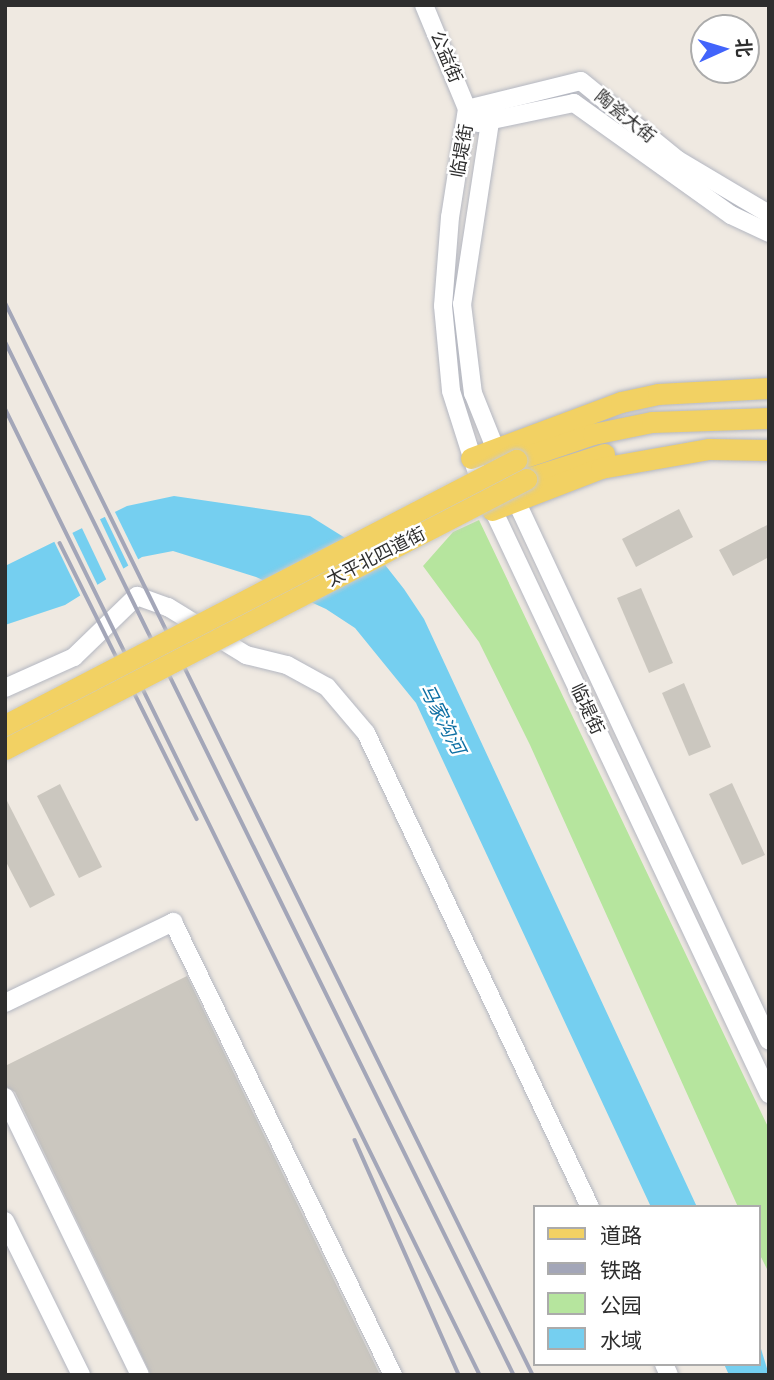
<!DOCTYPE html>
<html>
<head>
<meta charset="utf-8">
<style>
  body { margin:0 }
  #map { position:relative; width:774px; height:1380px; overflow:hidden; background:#efe9e1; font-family:"Asap Condensed","Noto Sans SC",sans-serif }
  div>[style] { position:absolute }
  .green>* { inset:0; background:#b6e59e }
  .water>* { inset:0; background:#75cff0 }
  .pier>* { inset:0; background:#efe9e1 }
  .building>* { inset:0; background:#cbc7bf }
  .roads { filter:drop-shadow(0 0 2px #b4b7c1) drop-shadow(0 0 2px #b4b7c1) }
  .minor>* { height:18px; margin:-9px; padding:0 9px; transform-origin:9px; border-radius:9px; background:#fff }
  .major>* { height:21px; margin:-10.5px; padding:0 10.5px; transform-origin:10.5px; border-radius:10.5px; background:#f2d163 }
  .rail>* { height:3.5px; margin:-1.75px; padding:0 1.75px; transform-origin:1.75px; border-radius:1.75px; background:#a3a6b8 }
  .bridges { filter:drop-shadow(0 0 2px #c9c9c9) drop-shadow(0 0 2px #c9c9c9) }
  .major-bridge>* { height:21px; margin:-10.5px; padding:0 10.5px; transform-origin:10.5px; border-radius:10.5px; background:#f2d163 }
  span { translate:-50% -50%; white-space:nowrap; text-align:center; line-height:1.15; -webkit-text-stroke:5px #fff; paint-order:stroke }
  .street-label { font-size:18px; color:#2e2e2e }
  .water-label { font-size:19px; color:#0d6fa3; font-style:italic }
  .frame { position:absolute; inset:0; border:7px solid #2e2e2e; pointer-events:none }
  .legend { position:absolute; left:533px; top:1205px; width:228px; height:161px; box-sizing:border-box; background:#fff; border:2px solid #ababab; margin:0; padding:9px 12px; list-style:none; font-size:21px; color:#2e2e2e }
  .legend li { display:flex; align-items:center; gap:14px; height:35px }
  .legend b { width:35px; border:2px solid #ababab }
  .north { position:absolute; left:690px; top:14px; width:70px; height:70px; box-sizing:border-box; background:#fff; border:2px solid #ababab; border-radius:50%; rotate:86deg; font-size:19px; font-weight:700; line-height:28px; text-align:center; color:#2e2e2e }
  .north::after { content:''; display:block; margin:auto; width:24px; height:32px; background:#4264fb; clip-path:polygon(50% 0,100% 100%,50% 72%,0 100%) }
</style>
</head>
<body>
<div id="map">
  <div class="green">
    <div style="clip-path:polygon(479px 520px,769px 1129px,769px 1273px,758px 1251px,758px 1207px,738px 1207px,530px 745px,479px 642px,423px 566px,453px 532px)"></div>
  </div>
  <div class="water">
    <div style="clip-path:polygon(174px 496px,310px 516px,382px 561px,404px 589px,424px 619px,697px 1207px,651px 1207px,416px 703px,355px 628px,326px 609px,256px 577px,173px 551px,142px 557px,65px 605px,5px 625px,5px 566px,127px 506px)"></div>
    <div style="clip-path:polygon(758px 1339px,769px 1375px,729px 1375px,724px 1364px,758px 1364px)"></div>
  </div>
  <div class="pier">
    <div style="clip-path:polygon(113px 508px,140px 563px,130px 569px,103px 513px)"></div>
    <div style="clip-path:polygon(98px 515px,125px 572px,108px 583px,80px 524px)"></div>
    <div style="clip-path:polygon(70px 528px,99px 588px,82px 599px,52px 537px)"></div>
  </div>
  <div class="building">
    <div style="clip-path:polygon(679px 509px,693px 537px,636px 567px,622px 539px)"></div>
    <div style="clip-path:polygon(769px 524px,769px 557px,733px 576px,719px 550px)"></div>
    <div style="clip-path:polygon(641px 588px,673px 663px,649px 673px,617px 598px)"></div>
    <div style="clip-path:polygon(684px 683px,711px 747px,689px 756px,662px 693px)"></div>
    <div style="clip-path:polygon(732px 783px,765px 855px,742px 865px,709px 794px)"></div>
    <div style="clip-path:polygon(60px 784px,102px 867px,79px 878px,37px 796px)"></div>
    <div style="clip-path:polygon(5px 797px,55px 895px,30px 908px,5px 860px)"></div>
    <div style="clip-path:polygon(187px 976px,380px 1375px,151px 1375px,15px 1092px,5px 1086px,5px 1066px)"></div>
  </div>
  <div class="roads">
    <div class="minor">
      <div style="left:424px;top:5px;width:113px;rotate:67.5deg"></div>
      <div style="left:467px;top:109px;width:109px;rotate:98.9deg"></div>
      <div style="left:450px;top:217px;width:89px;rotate:94.5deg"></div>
      <div style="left:443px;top:306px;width:85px;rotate:84.6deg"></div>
      <div style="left:451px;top:391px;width:83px;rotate:72.4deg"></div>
      <div style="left:467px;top:109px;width:26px;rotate:29deg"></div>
      <div style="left:490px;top:122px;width:184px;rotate:98.7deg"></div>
      <div style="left:462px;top:304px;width:90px;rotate:83deg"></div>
      <div style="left:473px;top:393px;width:72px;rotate:68.1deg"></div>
      <div style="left:467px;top:109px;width:117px;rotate:-13.8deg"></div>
      <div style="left:581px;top:81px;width:125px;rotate:39.2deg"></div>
      <div style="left:678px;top:160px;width:106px;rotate:30.7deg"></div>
      <div style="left:478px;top:123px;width:98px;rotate:-11.8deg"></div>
      <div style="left:574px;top:103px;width:193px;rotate:35.5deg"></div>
      <div style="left:731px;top:215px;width:42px;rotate:25.3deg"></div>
      <div style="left:511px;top:490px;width:608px;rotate:64.91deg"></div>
      <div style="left:488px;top:499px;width:658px;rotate:64.72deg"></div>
      <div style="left:5px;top:688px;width:76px;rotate:-24.2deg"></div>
      <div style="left:74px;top:657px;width:88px;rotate:-44.1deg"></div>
      <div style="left:137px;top:596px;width:33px;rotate:20deg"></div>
      <div style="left:168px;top:607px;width:92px;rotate:31.6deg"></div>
      <div style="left:246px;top:655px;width:42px;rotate:13.7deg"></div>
      <div style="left:287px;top:665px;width:46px;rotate:28.8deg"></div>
      <div style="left:327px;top:687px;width:60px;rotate:49.7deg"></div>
      <div style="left:366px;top:733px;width:524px;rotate:64.71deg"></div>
      <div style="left:5px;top:1003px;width:187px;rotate:-25.7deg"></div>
      <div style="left:173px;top:922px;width:504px;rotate:64.1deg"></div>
      <div style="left:5px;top:1097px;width:309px;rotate:64.1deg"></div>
      <div style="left:5px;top:1221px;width:172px;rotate:63.7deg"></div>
      <div style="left:664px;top:1364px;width:12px;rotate:66deg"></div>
    </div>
    <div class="major">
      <div style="left:471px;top:458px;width:160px;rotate:-20.5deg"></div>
      <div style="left:621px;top:402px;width:38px;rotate:-12deg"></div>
      <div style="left:658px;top:394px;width:111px;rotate:-3.1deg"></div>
      <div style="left:516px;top:460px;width:81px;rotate:-18.7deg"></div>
      <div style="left:593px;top:434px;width:60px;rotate:-11.5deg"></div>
      <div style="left:652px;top:422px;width:117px;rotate:-2deg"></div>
      <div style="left:526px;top:479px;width:82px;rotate:-17.8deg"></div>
      <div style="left:492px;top:510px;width:117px;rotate:-21.1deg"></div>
      <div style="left:601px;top:468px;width:110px;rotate:-10deg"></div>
      <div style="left:709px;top:449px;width:60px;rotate:1deg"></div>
    </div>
  </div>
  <div class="rail">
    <div style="left:5px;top:302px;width:1196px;rotate:63.8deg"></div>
    <div style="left:5px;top:341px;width:1152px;rotate:63.79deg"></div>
    <div style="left:5px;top:408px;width:1077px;rotate:63.84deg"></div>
    <div style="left:60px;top:543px;width:308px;rotate:63.6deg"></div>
    <div style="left:355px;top:1140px;width:257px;rotate:66.1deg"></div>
  </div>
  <div class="bridges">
    <div class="major-bridge">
      <div style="left:5px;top:725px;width:576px;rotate:-27.41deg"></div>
      <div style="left:5px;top:749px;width:587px;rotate:-27.39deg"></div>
    </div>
  </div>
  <div class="street-label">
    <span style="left:446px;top:57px;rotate:67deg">公益街</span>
    <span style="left:625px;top:117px;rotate:39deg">陶瓷大街</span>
    <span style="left:462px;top:151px;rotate:-80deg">临堤街</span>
    <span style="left:376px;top:557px;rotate:-27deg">太平北四道街</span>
    <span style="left:587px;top:709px;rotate:65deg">临堤街</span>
  </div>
  <div class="water-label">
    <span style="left:442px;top:719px;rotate:63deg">马家沟河</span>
  </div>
  <div class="frame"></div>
  <ul class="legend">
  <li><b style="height:9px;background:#f2d163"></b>道路</li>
  <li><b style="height:9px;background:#a3a6b8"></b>铁路</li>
  <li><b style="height:19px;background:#b6e59e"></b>公园</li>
  <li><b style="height:19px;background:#75cff0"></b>水域</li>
  </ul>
  <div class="north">北</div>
</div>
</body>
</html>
